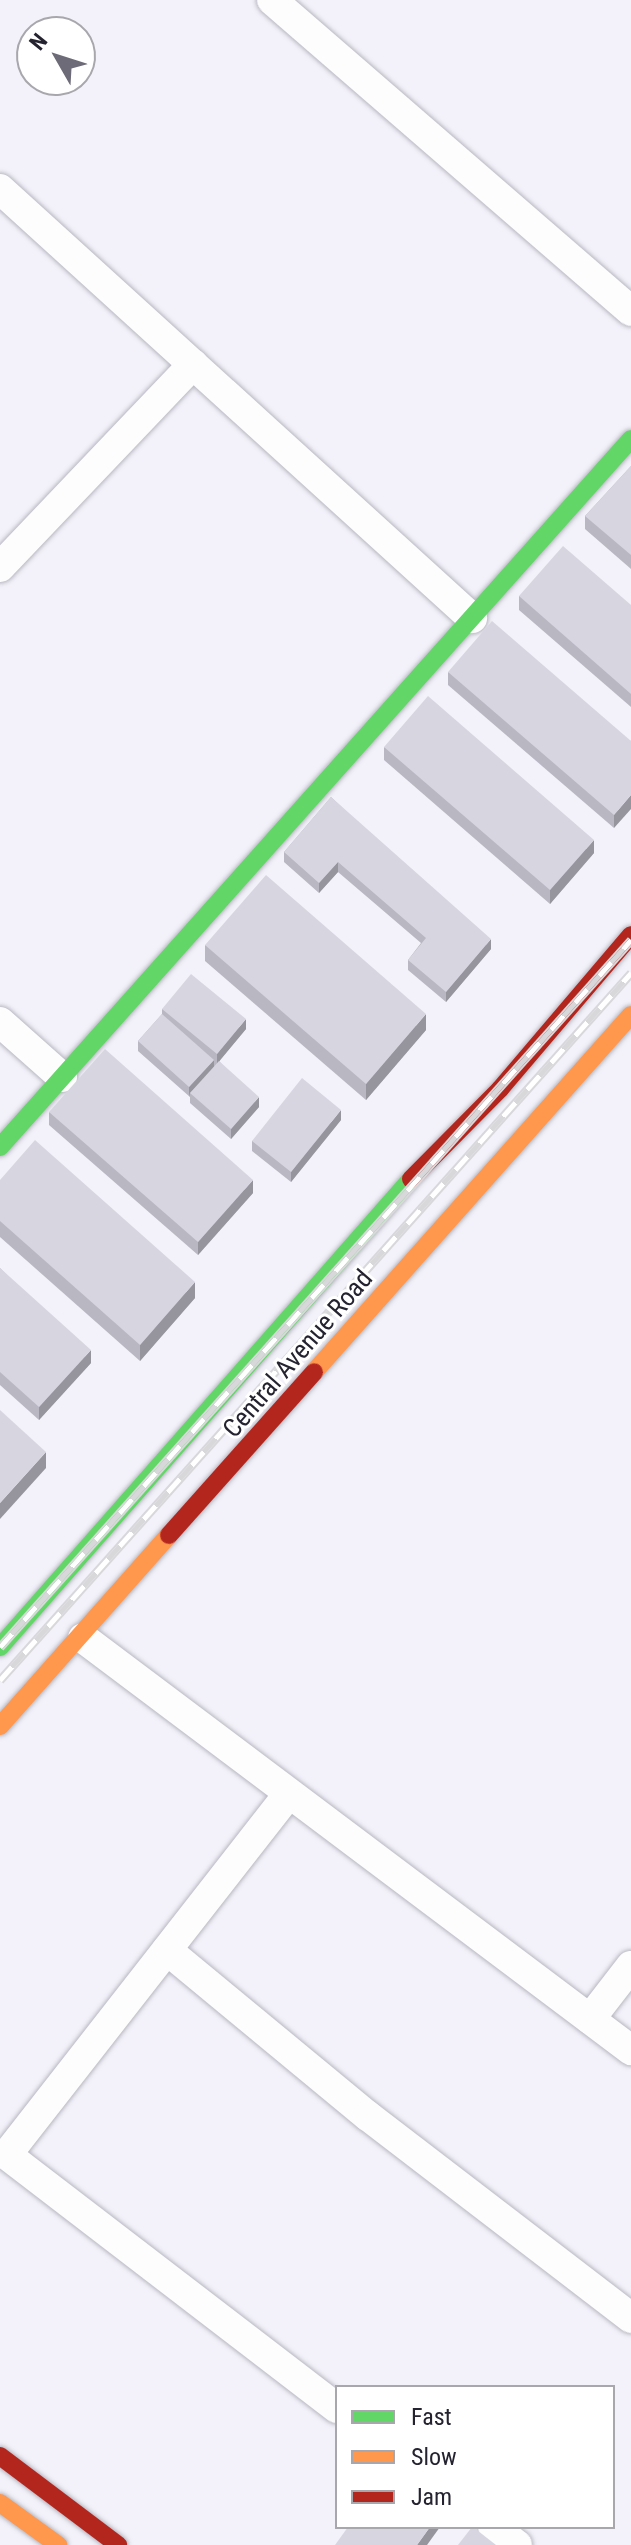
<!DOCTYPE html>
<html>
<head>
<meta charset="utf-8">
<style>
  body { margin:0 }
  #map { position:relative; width:631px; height:2545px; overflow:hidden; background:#f3f2fa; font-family:"Roboto Condensed",sans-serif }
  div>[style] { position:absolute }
  .roads { filter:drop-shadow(0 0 2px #b8b7c1) drop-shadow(0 0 2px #b8b7c1) }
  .street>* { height:30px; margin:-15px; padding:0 15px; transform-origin:15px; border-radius:15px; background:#fdfdfe }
  .fast>* { height:18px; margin:-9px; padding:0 9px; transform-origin:9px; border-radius:9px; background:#63d668 }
  .slow>* { height:18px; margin:-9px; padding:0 9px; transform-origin:9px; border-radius:9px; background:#ff974d }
  .jam>* { height:18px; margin:-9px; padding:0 9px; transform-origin:9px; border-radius:9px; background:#b3261e }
  .rail>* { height:9px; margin-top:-4.5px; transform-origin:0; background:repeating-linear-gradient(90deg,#fff 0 18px,#d8d8db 0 36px); box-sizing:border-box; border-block:2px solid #d8d8db }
  .wall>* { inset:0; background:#b9b7c1 }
  .shaded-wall>* { inset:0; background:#96959d }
  .building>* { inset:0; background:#d7d5e0 }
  span { translate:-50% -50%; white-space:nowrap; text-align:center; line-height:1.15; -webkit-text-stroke:6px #fff; paint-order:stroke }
  .street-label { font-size:26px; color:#252330 }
  .legend { position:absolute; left:335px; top:2385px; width:280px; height:144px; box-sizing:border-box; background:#fff; border:2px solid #a8a7ac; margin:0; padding:10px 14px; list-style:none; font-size:24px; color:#252330 }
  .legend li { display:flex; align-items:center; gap:16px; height:40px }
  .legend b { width:40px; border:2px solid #a8a7ac }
  .north { position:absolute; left:16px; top:16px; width:80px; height:80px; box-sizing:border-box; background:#fff; border:2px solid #a8a7ac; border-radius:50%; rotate:309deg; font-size:22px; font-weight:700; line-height:32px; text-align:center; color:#252330 }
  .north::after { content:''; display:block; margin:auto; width:28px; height:36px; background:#6d6b77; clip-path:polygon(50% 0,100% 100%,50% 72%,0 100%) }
</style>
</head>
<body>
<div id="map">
  <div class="roads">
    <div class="street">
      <div style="left:272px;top:0;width:475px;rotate:40.9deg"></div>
      <div style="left:0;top:189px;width:638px;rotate:42.27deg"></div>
      <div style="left:0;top:567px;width:280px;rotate:-46.4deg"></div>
      <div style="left:0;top:1022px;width:83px;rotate:41.6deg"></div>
      <div style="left:83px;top:1638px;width:686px;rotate:36.94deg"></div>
      <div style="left:287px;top:1796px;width:455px;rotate:128deg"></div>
      <div style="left:7px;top:2155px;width:416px;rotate:37.5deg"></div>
      <div style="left:167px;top:1950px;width:261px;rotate:39.6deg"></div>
      <div style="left:368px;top:2116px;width:332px;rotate:37.5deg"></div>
      <div style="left:590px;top:2019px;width:67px;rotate:-52.3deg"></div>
      <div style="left:493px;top:2527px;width:30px;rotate:37deg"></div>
    </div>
    <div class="fast">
      <div style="left:0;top:1147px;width:948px;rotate:-48.29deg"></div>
      <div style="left:0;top:1647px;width:623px;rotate:-48.71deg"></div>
    </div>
    <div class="slow">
      <div style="left:314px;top:1372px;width:477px;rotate:-48.4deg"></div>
      <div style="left:0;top:1726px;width:255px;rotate:-48.5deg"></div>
      <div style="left:0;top:2503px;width:72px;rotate:35.9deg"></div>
    </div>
    <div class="jam">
      <div style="left:411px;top:1179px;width:127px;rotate:-45.3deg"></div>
      <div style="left:500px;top:1089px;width:202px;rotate:-49.6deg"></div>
      <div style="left:169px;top:1535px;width:218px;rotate:-48.3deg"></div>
      <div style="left:0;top:2456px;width:148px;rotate:37deg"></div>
    </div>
  </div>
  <div class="rail">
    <div style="left:0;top:1647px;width:948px;rotate:-48.25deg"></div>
    <div style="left:0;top:1680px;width:948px;rotate:-48.25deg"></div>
  </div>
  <div class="wall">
    <div style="clip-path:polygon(631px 466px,631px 569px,585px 529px,585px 516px)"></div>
    <div style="clip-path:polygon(519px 596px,631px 605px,631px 707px,519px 610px)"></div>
    <div style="clip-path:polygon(448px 672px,631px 741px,614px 828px,448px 685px)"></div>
    <div style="clip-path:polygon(384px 747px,594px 853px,550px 904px,384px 760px)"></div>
    <div style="clip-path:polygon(331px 797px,491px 949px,446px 1002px,408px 970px,408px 960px,421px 943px,338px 872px,319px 893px,284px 862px,284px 852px)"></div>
    <div style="clip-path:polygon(205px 945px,426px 1030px,366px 1100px,205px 961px)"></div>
    <div style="clip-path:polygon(162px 1009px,246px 1029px,219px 1061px,259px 1107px,231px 1139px,190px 1103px,190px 1097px,138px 1051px,138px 1041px,162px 1014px)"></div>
    <div style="clip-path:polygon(49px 1112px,253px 1193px,198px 1255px,49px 1125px)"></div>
    <div style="clip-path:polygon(341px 1120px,291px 1182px,252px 1151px,252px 1141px)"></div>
    <div style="clip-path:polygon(0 1180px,195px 1298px,140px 1361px,0 1237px)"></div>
    <div style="clip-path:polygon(0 1268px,91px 1363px,39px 1420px,0 1385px)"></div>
  </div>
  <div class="shaded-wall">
    <div style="clip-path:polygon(631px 795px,631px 809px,614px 828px,614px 815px)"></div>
    <div style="clip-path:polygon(594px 840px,594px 853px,550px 904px,550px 890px)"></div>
    <div style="clip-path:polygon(338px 862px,338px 872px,319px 893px,319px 883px)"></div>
    <div style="clip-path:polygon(491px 939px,491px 949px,446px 1002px,446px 992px)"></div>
    <div style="clip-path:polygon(426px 1014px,426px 1030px,366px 1100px,366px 1084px)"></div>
    <div style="clip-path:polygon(246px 1019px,246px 1029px,217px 1064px,217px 1054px)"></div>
    <div style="clip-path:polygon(214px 1060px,214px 1070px,190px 1093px,189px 1097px,189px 1087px)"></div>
    <div style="clip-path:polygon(259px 1097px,259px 1107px,231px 1139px,231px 1129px)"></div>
    <div style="clip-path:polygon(341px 1110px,341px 1120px,291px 1182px,291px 1172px)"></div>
    <div style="clip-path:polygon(253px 1180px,253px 1193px,198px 1255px,198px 1242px)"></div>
    <div style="clip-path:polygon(195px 1282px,195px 1298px,140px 1361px,140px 1345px)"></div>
    <div style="clip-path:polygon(91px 1350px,91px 1363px,39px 1420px,39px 1407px)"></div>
    <div style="clip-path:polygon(46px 1452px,46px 1468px,0 1519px,0 1503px)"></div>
    <div style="clip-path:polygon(430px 2527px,440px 2527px,427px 2545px,417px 2545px)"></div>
  </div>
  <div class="building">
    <div style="clip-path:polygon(631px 466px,631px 555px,585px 516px)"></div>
    <div style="clip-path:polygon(563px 546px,631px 605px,631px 694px,519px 596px)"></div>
    <div style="clip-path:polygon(492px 621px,631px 741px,631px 795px,614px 815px,448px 672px)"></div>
    <div style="clip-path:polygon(428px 696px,594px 840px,550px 890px,384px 747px)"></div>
    <div style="clip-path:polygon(331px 797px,491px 939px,446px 992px,408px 960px,426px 938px,338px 862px,319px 883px,284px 852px)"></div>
    <div style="clip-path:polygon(266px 875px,426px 1014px,366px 1084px,205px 945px)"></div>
    <div style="clip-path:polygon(191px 974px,246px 1019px,217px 1054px,162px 1009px)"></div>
    <div style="clip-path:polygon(162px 1014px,214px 1060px,189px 1087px,138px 1041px)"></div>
    <div style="clip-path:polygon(105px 1049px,253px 1180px,198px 1242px,49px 1112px)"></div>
    <div style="clip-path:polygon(219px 1061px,259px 1097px,231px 1129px,190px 1093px)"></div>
    <div style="clip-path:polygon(302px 1078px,341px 1110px,291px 1172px,252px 1141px)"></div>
    <div style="clip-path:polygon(35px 1140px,195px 1282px,140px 1345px,0 1221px,0 1180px)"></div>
    <div style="clip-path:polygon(0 1268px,91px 1350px,39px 1407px,0 1372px)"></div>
    <div style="clip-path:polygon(0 1410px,46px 1452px,0 1503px)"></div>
    <div style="clip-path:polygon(348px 2527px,430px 2527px,417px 2545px,335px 2545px)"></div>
    <div style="clip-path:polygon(472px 2527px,473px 2527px,496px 2545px,458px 2545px)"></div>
  </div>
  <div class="street-label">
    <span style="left:298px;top:1354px;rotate:-49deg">Central Avenue Road</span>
  </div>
  <ul class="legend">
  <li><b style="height:10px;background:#63d668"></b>Fast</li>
  <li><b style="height:10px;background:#ff974d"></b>Slow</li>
  <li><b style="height:10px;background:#b3261e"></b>Jam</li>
  </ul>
  <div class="north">N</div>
</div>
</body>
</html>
